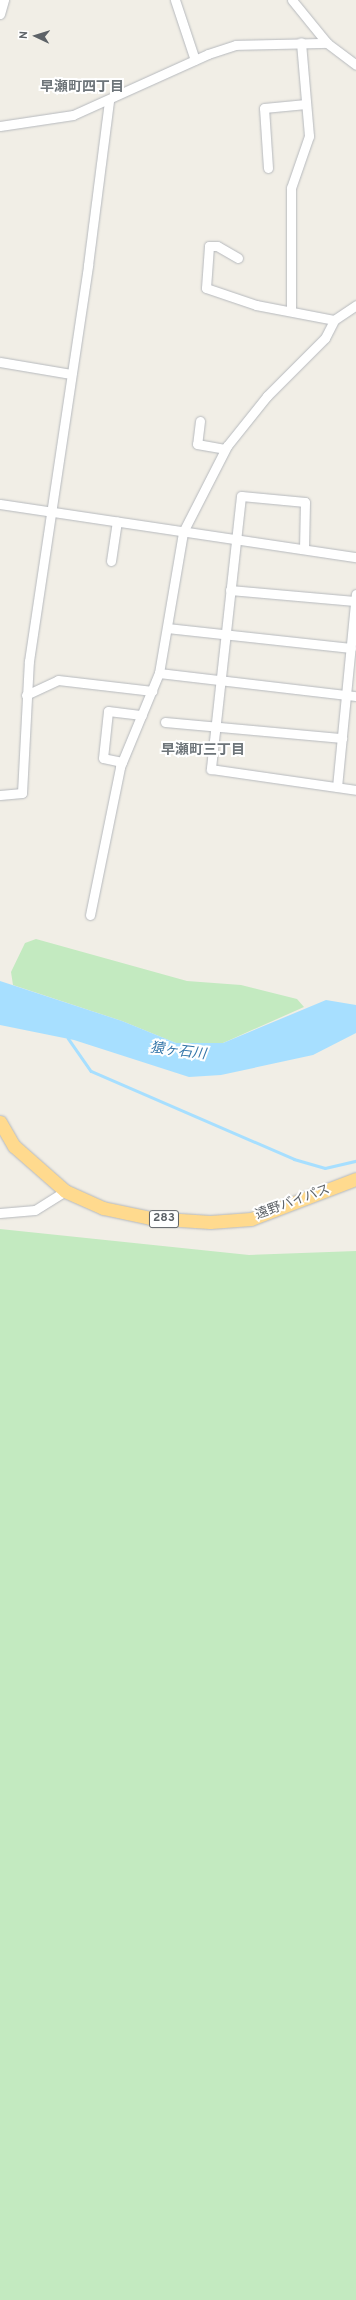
<!DOCTYPE html>
<html>
<head>
<meta charset="utf-8">
<style>
  body { margin:0 }
  #map { position:relative; width:356px; height:2300px; overflow:hidden; background:#f1eee6; font-family:Overpass,"Noto Sans JP",sans-serif }
  div>[style] { position:absolute }
  .green>* { inset:0; background:#c3eac0 }
  .water>* { inset:0; background:#a7dfff }
  .stream>* { height:2.5px; margin:-1.25px; padding:0 1.25px; transform-origin:1.25px; border-radius:1.25px; background:#a7dfff }
  .roads { filter:drop-shadow(0 0 1px #b6b9bd) drop-shadow(0 0 1px #b6b9bd) }
  .minor>* { height:9px; margin:-4.5px; padding:0 4.5px; transform-origin:4.5px; border-radius:4.5px; background:#fff }
  .highway>* { height:13px; margin:-6.5px; padding:0 6.5px; transform-origin:6.5px; border-radius:6.5px; background:#ffda8e }
  span { translate:-50% -50%; white-space:nowrap; text-align:center; line-height:1.15; -webkit-text-stroke:4px #fff; paint-order:stroke }
  .shield-label span { padding:1px 3px; background:#fff; border:1px solid; border-radius:3px; -webkit-text-stroke-width:0 }
  .shield-label { font-size:12px; color:#5d6267; font-weight:700 }
  .street-label { font-size:13px; color:#5d6267 }
  .neighbourhood-label { font-size:14px; color:#6e757a; font-weight:700 }
  .water-label { font-size:14px; color:#3476a9; font-style:italic }
  .north { position:absolute; left:16px; top:16px; width:40px; height:40px; -webkit-text-stroke:3px #fff; paint-order:stroke; rotate:274deg; font-size:11px; font-weight:700; line-height:16px; text-align:center; color:#5d6267 }
  .north::after { content:''; display:block; margin:auto; width:14px; height:18px; background:#5d6267; clip-path:polygon(50% 0,100% 100%,50% 72%,0 100%) }
</style>
</head>
<body>
<div id="map">
  <div class="green">
    <div style="clip-path:polygon(36px 939px,187px 981px,241px 985px,297px 999px,304px 1007px,223px 1043px,176px 1043px,122px 1021px,13px 985px,11px 972px,25px 943px)"></div>
    <div style="clip-path:polygon(0 1229px,249px 1255px,356px 1251px,356px 2300px,0 2300px)"></div>
  </div>
  <div class="water">
    <div style="clip-path:polygon(0 981px,122px 1021px,176px 1043px,223px 1043px,326px 1000px,356px 1005px,356px 1033px,313px 1055px,221px 1075px,189px 1077px,74px 1040px,0 1025px)"></div>
  </div>
  <div class="stream">
    <div style="left:68px;top:1038px;width:40px;rotate:55.1deg"></div>
    <div style="left:91px;top:1071px;width:221px;rotate:23.4deg"></div>
    <div style="left:294px;top:1159px;width:32px;rotate:16deg"></div>
    <div style="left:325px;top:1168px;width:32px;rotate:-13deg"></div>
  </div>
  <div class="roads">
    <div class="minor">
      <div style="left:175px;top:0;width:63px;rotate:71.6deg"></div>
      <div style="left:292px;top:0;width:55px;rotate:50.9deg"></div>
      <div style="left:327px;top:43px;width:36px;rotate:37deg"></div>
      <div style="left:0;top:14px;width:15px;rotate:-74deg"></div>
      <div style="left:0;top:126px;width:74px;rotate:-8.6deg"></div>
      <div style="left:73px;top:115px;width:148px;rotate:-24.3deg"></div>
      <div style="left:208px;top:54px;width:29px;rotate:-18deg"></div>
      <div style="left:236px;top:45px;width:91px;rotate:-1.3deg"></div>
      <div style="left:268px;top:168px;width:60px;rotate:-93.8deg"></div>
      <div style="left:264px;top:108px;width:42px;rotate:-5.4deg"></div>
      <div style="left:238px;top:258px;width:24px;rotate:-150deg"></div>
      <div style="left:217px;top:246px;width:8px;rotate:180deg"></div>
      <div style="left:209px;top:246px;width:42px;rotate:94.1deg"></div>
      <div style="left:206px;top:288px;width:53px;rotate:18.8deg"></div>
      <div style="left:256px;top:305px;width:79px;rotate:10.9deg"></div>
      <div style="left:291px;top:310px;width:122px;rotate:-90deg"></div>
      <div style="left:291px;top:188px;width:55px;rotate:-70.9deg"></div>
      <div style="left:309px;top:136px;width:94px;rotate:-94.9deg"></div>
      <div style="left:0;top:362px;width:72px;rotate:9.6deg"></div>
      <div style="left:200px;top:421px;width:23px;rotate:97deg"></div>
      <div style="left:197px;top:444px;width:28px;rotate:10deg"></div>
      <div style="left:0;top:504px;width:360px;rotate:8.5deg"></div>
      <div style="left:304px;top:549px;width:47px;rotate:-88.8deg"></div>
      <div style="left:305px;top:502px;width:64px;rotate:-174.6deg"></div>
      <div style="left:241px;top:496px;width:275px;rotate:96.3deg"></div>
      <div style="left:211px;top:769px;width:147px;rotate:8.2deg"></div>
      <div style="left:111px;top:561px;width:40px;rotate:-81.5deg"></div>
      <div style="left:230px;top:590px;width:125px;rotate:5deg"></div>
      <div style="left:167px;top:628px;width:185px;rotate:6.2deg"></div>
      <div style="left:159px;top:673px;width:198px;rotate:6.7deg"></div>
      <div style="left:26px;top:695px;width:35px;rotate:-25deg"></div>
      <div style="left:58px;top:680px;width:95px;rotate:6.7deg"></div>
      <div style="left:165px;top:722px;width:178px;rotate:5.2deg"></div>
      <div style="left:122px;top:762px;width:19px;rotate:-168deg"></div>
      <div style="left:103px;top:758px;width:47px;rotate:-83.9deg"></div>
      <div style="left:108px;top:711px;width:34px;rotate:7deg"></div>
      <div style="left:337px;top:787px;width:194px;rotate:-84.4deg"></div>
      <div style="left:0;top:795px;width:22px;rotate:-5deg"></div>
      <div style="left:22px;top:793px;width:132px;rotate:-87deg"></div>
      <div style="left:29px;top:661px;width:400px;rotate:-81.5deg"></div>
      <div style="left:88px;top:265px;width:166px;rotate:-82.7deg"></div>
      <div style="left:90px;top:915px;width:151px;rotate:-78.5deg"></div>
      <div style="left:120px;top:767px;width:102px;rotate:-67.5deg"></div>
      <div style="left:159px;top:673px;width:143px;rotate:-80.3deg"></div>
      <div style="left:183px;top:532px;width:97px;rotate:-62.9deg"></div>
      <div style="left:227px;top:446px;width:64px;rotate:-51.3deg"></div>
      <div style="left:267px;top:396px;width:82px;rotate:-45deg"></div>
      <div style="left:325px;top:338px;width:20px;rotate:-63deg"></div>
      <div style="left:334px;top:320px;width:27px;rotate:-34deg"></div>
      <div style="left:0;top:1213px;width:35px;rotate:-5deg"></div>
      <div style="left:35px;top:1210px;width:36px;rotate:-32deg"></div>
    </div>
    <div class="highway">
      <div style="left:0;top:1122px;width:28px;rotate:60deg"></div>
      <div style="left:14px;top:1146px;width:68px;rotate:41.4deg"></div>
      <div style="left:65px;top:1191px;width:42px;rotate:24.1deg"></div>
      <div style="left:103px;top:1208px;width:48px;rotate:12deg"></div>
      <div style="left:150px;top:1218px;width:60px;rotate:3.8deg"></div>
      <div style="left:210px;top:1222px;width:41px;rotate:-4.2deg"></div>
      <div style="left:251px;top:1219px;width:112px;rotate:-20.9deg"></div>
    </div>
  </div>
  <div class="shield-label">
    <span style="left:164px;top:1219px">283</span>
  </div>
  <div class="street-label">
    <span style="left:293px;top:1203px;rotate:-20deg">遠野バイパス</span>
  </div>
  <div class="neighbourhood-label">
    <span style="left:82px;top:88px">早瀬町四丁目</span>
    <span style="left:203px;top:751px">早瀬町三丁目</span>
  </div>
  <div class="water-label">
    <span style="left:178px;top:1052px;rotate:7deg">猿ヶ石川</span>
  </div>
  <div class="north">N</div>
</div>
</body>
</html>
